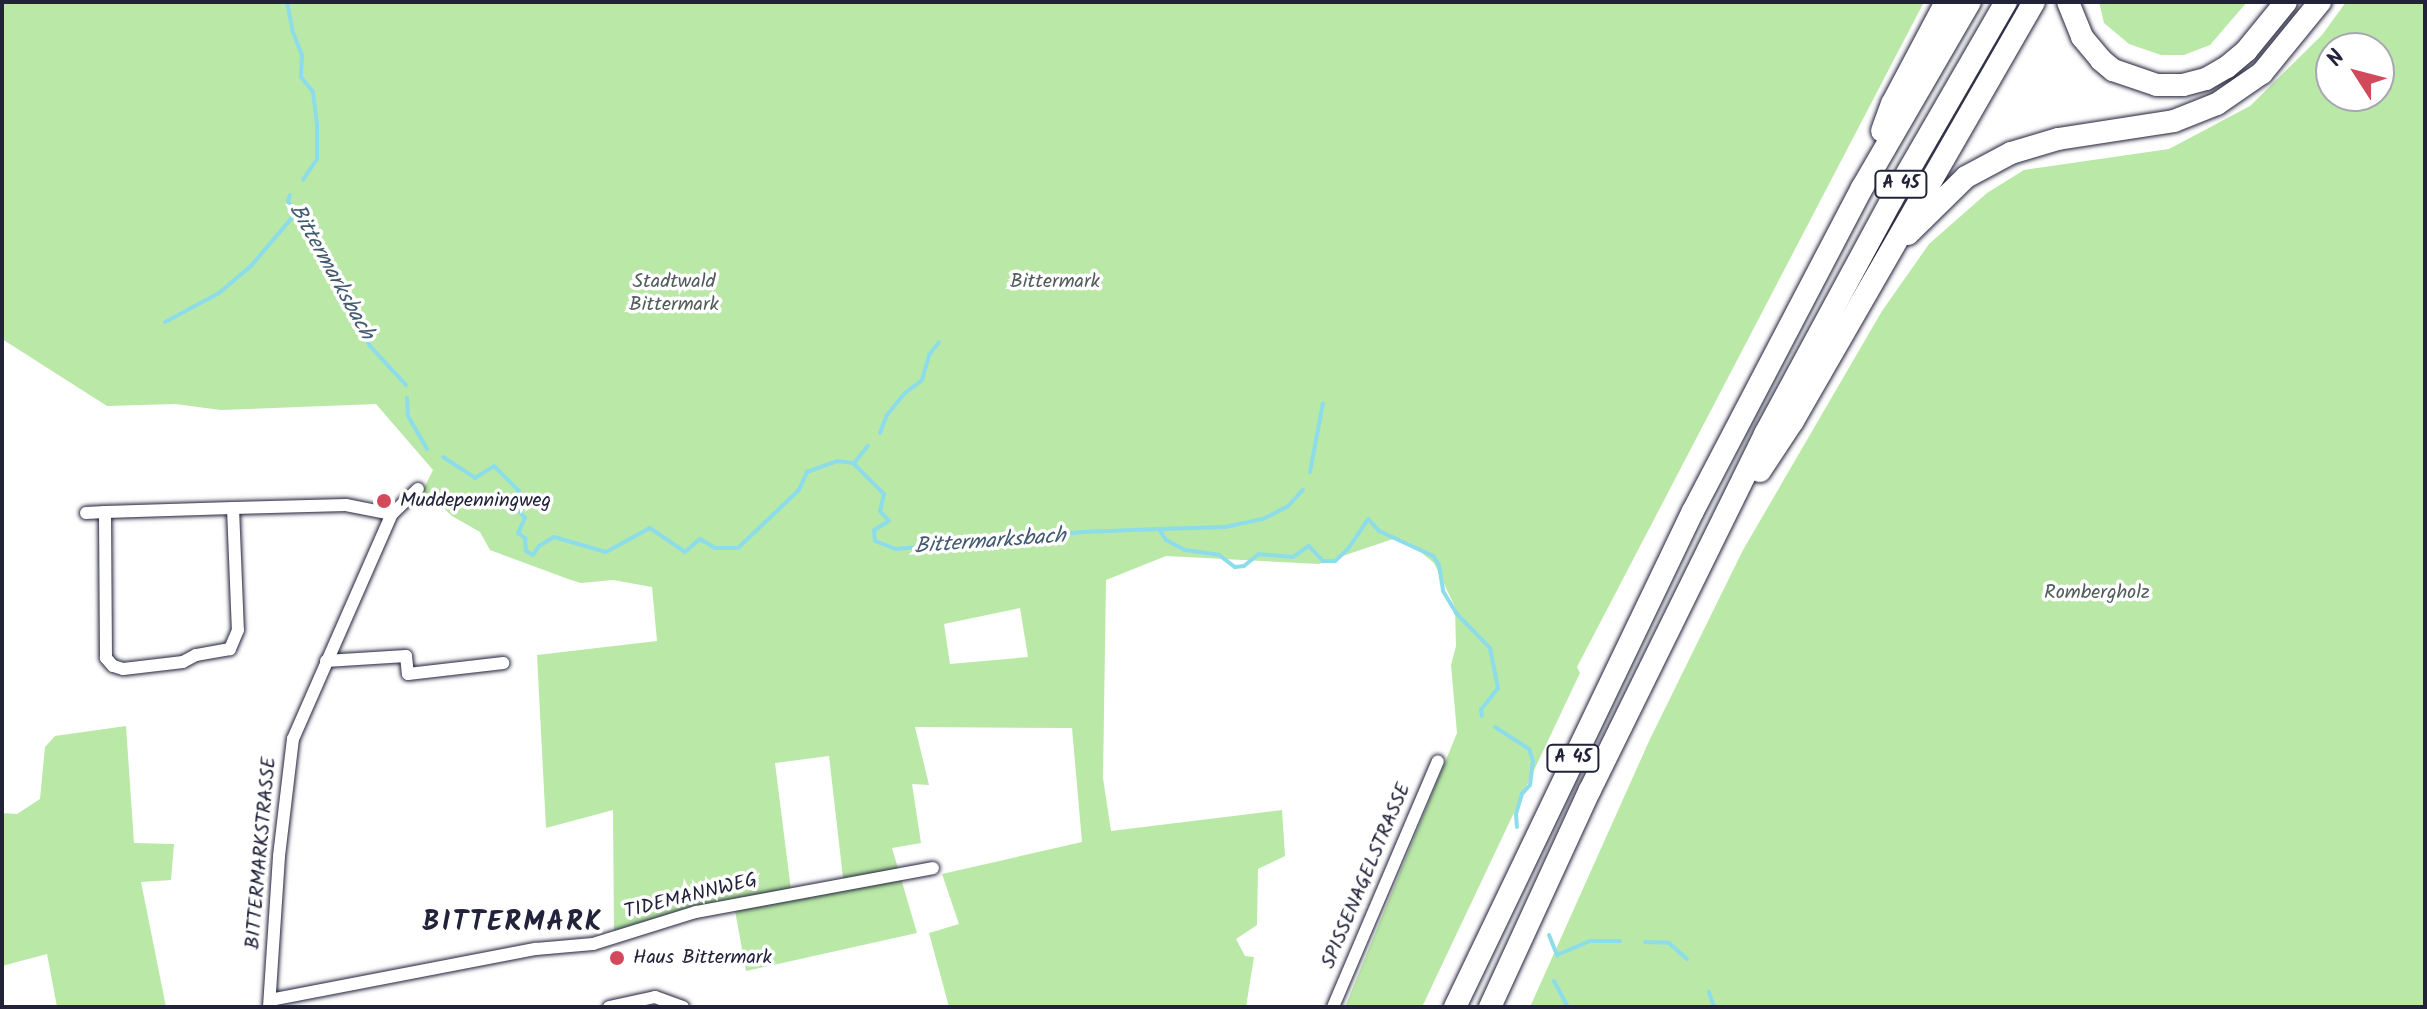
<!DOCTYPE html>
<html>
<head>
<meta charset="utf-8">
<style>
  body { margin:0 }
  #map { position:relative; width:2427px; height:1009px; overflow:hidden; background:#fff; font-family:Kalam,sans-serif }
  div>[style] { position:absolute }
  .green>* { inset:0; background:#bae8a7 }
  .stream>* { height:4px; margin:-2px; padding:0 2px; transform-origin:2px; border-radius:2px; background:#8ddcea }
  .roads { filter:drop-shadow(0 0 2px #22223b) drop-shadow(0 0 2px #22223b) }
  .minor>* { height:12px; margin:-6px; padding:0 6px; transform-origin:6px; border-radius:6px; background:#fff }
  .motorway>* { height:22px; margin:-11px; padding:0 11px; transform-origin:11px; border-radius:11px; background:#fff }
  .dots>* { width:22px; height:22px; translate:-50% -50%; box-sizing:border-box; border:4px solid #fff; border-radius:50% }
  span { translate:-50% -50%; white-space:nowrap; text-align:center; line-height:1.15; -webkit-text-stroke:7px #fff; paint-order:stroke }
  .shield-label span { padding:2px 6px; background:#fff; border:2px solid; border-radius:6px; -webkit-text-stroke-width:0 }
  .shield-label { font-size:18px; color:#22223b; font-weight:700 }
  .park-label { font-size:20px; color:#505d5b }
  .poi-label { font-size:20px; color:#22223b }
  .left { translate:0 -50%; text-align:left }
  .street-label { font-size:20px; color:#22223b }
  .water-label { font-size:22px; color:#425a70; font-style:italic }
  .district-label { font-size:28px; color:#22223b; font-weight:700; letter-spacing:2px }
  .frame { position:absolute; inset:0; border:4px solid #22223b; pointer-events:none }
  .north { position:absolute; left:2315px; top:32px; width:80px; height:80px; box-sizing:border-box; background:#fff; border:2px solid #a7a7b1; border-radius:50%; rotate:306deg; font-size:22px; font-weight:700; line-height:32px; text-align:center; color:#22223b }
  .north::after { content:''; display:block; margin:auto; width:28px; height:36px; background:#d1495b; clip-path:polygon(50% 0,100% 100%,50% 72%,0 100%) }
</style>
</head>
<body>
<div id="map">
  <div class="green">
    <div style="clip-path:polygon(evenodd,2px 2px,1924px 2px,1577px 667px,1580px 673px,1422px 1007px,1345px 1007px,1457px 733px,1451px 665px,1456px 646px,1455px 607px,1434px 563px,1410px 543px,1396px 538px,1319px 564px,1166px 556px,1106px 580px,1103px 778px,1111px 831px,1282px 810px,1285px 856px,1258px 869px,1257px 925px,1236px 939px,1245px 956px,1254px 957px,1246px 1007px,949px 1007px,929px 933px,959px 924px,942px 874px,1082px 842px,1072px 728px,915px 727px,929px 785px,912px 784px,921px 843px,892px 848px,917px 933px,746px 971px,734px 905px,614px 937px,613px 810px,546px 828px,537px 655px,657px 641px,652px 587px,613px 580px,581px 583px,571px 580px,490px 550px,480px 532px,452px 516px,434px 499px,416px 504px,433px 470px,376px 404px,221px 410px,175px 404px,107px 406px,2px 339px,2px 2px,1020px 608px,1028px 657px,950px 664px,944px 624px,1020px 608px,2px 2px,829px 756px,843px 878px,791px 890px,775px 763px,829px 756px)"></div>
    <div style="clip-path:polygon(2099px 2px,2247px 2px,2210px 45px,2184px 55px,2161px 55px,2129px 44px,2104px 23px)"></div>
    <div style="clip-path:polygon(evenodd,2346px 2px,2425px 2px,2425px 1007px,1530px 1007px,1650px 739px,1743px 550px,1882px 311px,1929px 244px,1987px 193px,2024px 170px,2169px 149px,2250px 106px,2322px 35px,2346px 2px,2331px 48px,2379px 48px,2379px 96px,2331px 96px,2331px 48px)"></div>
    <div style="clip-path:polygon(126px 726px,134px 843px,174px 844px,171px 880px,141px 882px,166px 1007px,57px 1007px,47px 954px,2px 966px,2px 813px,17px 814px,40px 799px,45px 747px,55px 736px)"></div>
  </div>
  <div class="stream">
    <div style="left:287px;top:2px;width:31px;rotate:79deg"></div>
    <div style="left:293px;top:32px;width:25px;rotate:69deg"></div>
    <div style="left:302px;top:55px;width:22px;rotate:93deg"></div>
    <div style="left:301px;top:77px;width:19px;rotate:51deg"></div>
    <div style="left:313px;top:92px;width:31px;rotate:83deg"></div>
    <div style="left:317px;top:123px;width:36px;rotate:90deg"></div>
    <div style="left:317px;top:159px;width:25px;rotate:124deg"></div>
    <div style="left:290px;top:195px;width:6px;rotate:108deg"></div>
    <div style="left:288px;top:201px;width:167px;rotate:60.5deg"></div>
    <div style="left:370px;top:346px;width:53px;rotate:47.3deg"></div>
    <div style="left:165px;top:322px;width:61px;rotate:-28.2deg"></div>
    <div style="left:219px;top:293px;width:42px;rotate:-40.2deg"></div>
    <div style="left:251px;top:266px;width:70px;rotate:-49.7deg"></div>
    <div style="left:407px;top:398px;width:18px;rotate:87deg"></div>
    <div style="left:408px;top:416px;width:38px;rotate:60deg"></div>
    <div style="left:880px;top:433px;width:19px;rotate:-69deg"></div>
    <div style="left:887px;top:415px;width:28px;rotate:-51deg"></div>
    <div style="left:905px;top:393px;width:21px;rotate:-37deg"></div>
    <div style="left:922px;top:380px;width:26px;rotate:-74deg"></div>
    <div style="left:929px;top:355px;width:16px;rotate:-52deg"></div>
    <div style="left:443px;top:457px;width:38px;rotate:33deg"></div>
    <div style="left:475px;top:478px;width:22px;rotate:-32deg"></div>
    <div style="left:494px;top:466px;width:35px;rotate:45deg"></div>
    <div style="left:519px;top:491px;width:13px;rotate:129deg"></div>
    <div style="left:511px;top:501px;width:22px;rotate:51deg"></div>
    <div style="left:525px;top:518px;width:17px;rotate:115deg"></div>
    <div style="left:518px;top:533px;width:9px;rotate:36deg"></div>
    <div style="left:525px;top:538px;width:13px;rotate:86deg"></div>
    <div style="left:526px;top:551px;width:8px;rotate:30deg"></div>
    <div style="left:533px;top:555px;width:11px;rotate:-56deg"></div>
    <div style="left:539px;top:546px;width:17px;rotate:-31deg"></div>
    <div style="left:554px;top:537px;width:54px;rotate:16.1deg"></div>
    <div style="left:606px;top:552px;width:50px;rotate:-28.6deg"></div>
    <div style="left:650px;top:528px;width:42px;rotate:34.4deg"></div>
    <div style="left:685px;top:552px;width:20px;rotate:-41deg"></div>
    <div style="left:700px;top:539px;width:17px;rotate:31deg"></div>
    <div style="left:715px;top:548px;width:23px"></div>
    <div style="left:738px;top:548px;width:84px;rotate:-43.6deg"></div>
    <div style="left:799px;top:490px;width:20px;rotate:-66deg"></div>
    <div style="left:807px;top:472px;width:32px;rotate:-20deg"></div>
    <div style="left:837px;top:461px;width:16px;rotate:7deg"></div>
    <div style="left:853px;top:463px;width:44px;rotate:45deg"></div>
    <div style="left:884px;top:494px;width:17px;rotate:103deg"></div>
    <div style="left:880px;top:511px;width:13px;rotate:48deg"></div>
    <div style="left:889px;top:521px;width:17px;rotate:149deg"></div>
    <div style="left:874px;top:530px;width:11px;rotate:85deg"></div>
    <div style="left:875px;top:541px;width:22px;rotate:21deg"></div>
    <div style="left:896px;top:549px;width:188px;rotate:-5.2deg"></div>
    <div style="left:1083px;top:532px;width:76px;rotate:-2.3deg"></div>
    <div style="left:1159px;top:529px;width:13px;rotate:58deg"></div>
    <div style="left:1166px;top:540px;width:21px;rotate:28deg"></div>
    <div style="left:1185px;top:550px;width:34px;rotate:8deg"></div>
    <div style="left:1219px;top:555px;width:20px;rotate:37deg"></div>
    <div style="left:1235px;top:567px;width:9px;rotate:-6deg"></div>
    <div style="left:1244px;top:566px;width:19px;rotate:-39deg"></div>
    <div style="left:1259px;top:554px;width:34px;rotate:5deg"></div>
    <div style="left:1293px;top:557px;width:19px;rotate:-35deg"></div>
    <div style="left:1309px;top:546px;width:21px;rotate:47deg"></div>
    <div style="left:1323px;top:561px;width:12px"></div>
    <div style="left:1335px;top:561px;width:18px;rotate:-43deg"></div>
    <div style="left:1348px;top:549px;width:36px;rotate:-56deg"></div>
    <div style="left:1368px;top:519px;width:16px;rotate:47deg"></div>
    <div style="left:1379px;top:531px;width:60px;rotate:24.8deg"></div>
    <div style="left:1433px;top:556px;width:11px;rotate:56deg"></div>
    <div style="left:1439px;top:565px;width:26px;rotate:81deg"></div>
    <div style="left:1443px;top:591px;width:26px;rotate:59deg"></div>
    <div style="left:1456px;top:613px;width:49px;rotate:45.8deg"></div>
    <div style="left:1490px;top:648px;width:41px;rotate:78.7deg"></div>
    <div style="left:1498px;top:688px;width:28px;rotate:128deg"></div>
    <div style="left:1481px;top:710px;width:6px;rotate:81deg"></div>
    <div style="left:854px;top:463px;width:22px;rotate:-51deg"></div>
    <div style="left:1310px;top:472px;width:70px;rotate:-79.3deg"></div>
    <div style="left:1160px;top:529px;width:65px;rotate:-1.8deg"></div>
    <div style="left:1225px;top:527px;width:39px;rotate:-12deg"></div>
    <div style="left:1263px;top:519px;width:28px;rotate:-27deg"></div>
    <div style="left:1288px;top:506px;width:22px;rotate:-47deg"></div>
    <div style="left:1495px;top:727px;width:40px;rotate:32.9deg"></div>
    <div style="left:1529px;top:749px;width:13px;rotate:72deg"></div>
    <div style="left:1533px;top:761px;width:24px;rotate:97deg"></div>
    <div style="left:1530px;top:785px;width:12px;rotate:132deg"></div>
    <div style="left:1522px;top:794px;width:21px;rotate:107deg"></div>
    <div style="left:1516px;top:814px;width:13px;rotate:86deg"></div>
    <div style="left:1549px;top:935px;width:22px;rotate:68deg"></div>
    <div style="left:1557px;top:955px;width:36px;rotate:-23deg"></div>
    <div style="left:1590px;top:941px;width:30px"></div>
    <div style="left:1645px;top:942px;width:24px;rotate:2deg"></div>
    <div style="left:1669px;top:943px;width:24px;rotate:42deg"></div>
    <div style="left:1554px;top:981px;width:30px;rotate:62deg"></div>
    <div style="left:1709px;top:992px;width:16px;rotate:72deg"></div>
  </div>
  <div class="roads">
    <div class="minor">
      <div style="left:233px;top:508px;width:122px;rotate:87.7deg"></div>
      <div style="left:238px;top:630px;width:21px;rotate:113deg"></div>
      <div style="left:230px;top:649px;width:35px;rotate:170deg"></div>
      <div style="left:196px;top:655px;width:15px;rotate:152deg"></div>
      <div style="left:183px;top:662px;width:60px;rotate:173.3deg"></div>
      <div style="left:123px;top:669px;width:10px;rotate:-163deg"></div>
      <div style="left:113px;top:666px;width:11px;rotate:-131deg"></div>
      <div style="left:106px;top:658px;width:146px;rotate:-90.4deg"></div>
      <div style="left:105px;top:512px;width:128px;rotate:-1.8deg"></div>
      <div style="left:233px;top:508px;width:113px;rotate:-1.5deg"></div>
      <div style="left:346px;top:505px;width:47px;rotate:11.1deg"></div>
      <div style="left:86px;top:513px;width:19px;rotate:-3deg"></div>
      <div style="left:326px;top:661px;width:80px;rotate:-3.6deg"></div>
      <div style="left:406px;top:656px;width:18px;rotate:84deg"></div>
      <div style="left:408px;top:674px;width:96px;rotate:-6.6deg"></div>
      <div style="left:270px;top:1000px;width:271px;rotate:-10.9deg"></div>
      <div style="left:536px;top:949px;width:57px;rotate:-5deg"></div>
      <div style="left:593px;top:944px;width:108px;rotate:-17.3deg"></div>
      <div style="left:696px;top:912px;width:241px;rotate:-10.5deg"></div>
      <div style="left:269px;top:1007px;width:151px;rotate:-86.2deg"></div>
      <div style="left:279px;top:856px;width:118px;rotate:-83.2deg"></div>
      <div style="left:293px;top:739px;width:246px;rotate:-66.3deg"></div>
      <div style="left:392px;top:514px;width:36px;rotate:-44deg"></div>
      <div style="left:609px;top:1007px;width:47px;rotate:-12.3deg"></div>
      <div style="left:655px;top:997px;width:30px;rotate:20deg"></div>
      <div style="left:1333px;top:1007px;width:267px;rotate:-66.9deg"></div>
    </div>
    <div class="motorway">
      <div style="left:2068px;top:2px;width:38px;rotate:68deg"></div>
      <div style="left:2082px;top:37px;width:30px;rotate:50deg"></div>
      <div style="left:2101px;top:60px;width:16px;rotate:40deg"></div>
      <div style="left:2113px;top:70px;width:46px;rotate:18.8deg"></div>
      <div style="left:2157px;top:85px;width:26px"></div>
      <div style="left:2183px;top:85px;width:24px;rotate:-15deg"></div>
      <div style="left:2206px;top:79px;width:24px;rotate:-30deg"></div>
      <div style="left:2227px;top:67px;width:25px;rotate:-40deg"></div>
      <div style="left:2246px;top:51px;width:63px;rotate:-50.8deg"></div>
      <div style="left:1882px;top:131px;width:29px;rotate:-70deg"></div>
      <div style="left:1892px;top:104px;width:115px;rotate:-62.1deg"></div>
      <div style="left:1908px;top:234px;width:81px;rotate:-44.5deg"></div>
      <div style="left:1966px;top:177px;width:51px;rotate:-28.1deg"></div>
      <div style="left:2011px;top:153px;width:49px;rotate:-16.6deg"></div>
      <div style="left:2058px;top:139px;width:117px;rotate:-8.8deg"></div>
      <div style="left:2174px;top:121px;width:46px;rotate:-21.6deg"></div>
      <div style="left:2217px;top:104px;width:55px;rotate:-34.6deg"></div>
      <div style="left:2262px;top:73px;width:92px;rotate:-50.8deg"></div>
      <div style="left:1760px;top:471px;width:60px;rotate:-56.6deg"></div>
      <div style="left:1793px;top:421px;width:483px;rotate:-60.1deg"></div>
      <div style="left:1455px;top:1007px;width:550px;rotate:-64.37deg"></div>
      <div style="left:1693px;top:511px;width:365px;rotate:-62.4deg"></div>
      <div style="left:1862px;top:188px;width:215px;rotate:-59.9deg"></div>
      <div style="left:1490px;top:1007px;width:239px;rotate:-65.3deg"></div>
      <div style="left:1590px;top:790px;width:397px;rotate:-63.8deg"></div>
      <div style="left:1765px;top:434px;width:265px;rotate:-61.6deg"></div>
      <div style="left:1891px;top:201px;width:230px;rotate:-60deg"></div>
    </div>
  </div>
  <div class="dots">
    <div style="left:384px;top:501px;background:#d1495b"></div>
    <div style="left:617px;top:958px;background:#d1495b"></div>
  </div>
  <div class="shield-label">
    <span style="left:1901px;top:184px">A 45</span>
    <span style="left:1573px;top:758px">A 45</span>
  </div>
  <div class="park-label">
    <span style="left:674px;top:294px">Stadtwald<br>Bittermark</span>
    <span style="left:1055px;top:282px">Bittermark</span>
    <span style="left:2097px;top:593px">Rombergholz</span>
  </div>
  <div class="poi-label">
    <span class="left" style="left:400px;top:501px">Muddepenningweg</span>
    <span class="left" style="left:633px;top:958px">Haus Bittermark</span>
  </div>
  <div class="street-label">
    <span style="left:262px;top:853px;rotate:-85deg">BITTERMARKSTRASSE</span>
    <span style="left:1367px;top:876px;rotate:-67deg">SPISSENAGELSTRASSE</span>
    <span style="left:691px;top:897px;rotate:-14deg">TIDEMANNWEG</span>
  </div>
  <div class="water-label">
    <span style="left:331px;top:272px;rotate:61deg">Bittermarksbach</span>
    <span style="left:990px;top:542px;rotate:-4deg">Bittermarksbach</span>
  </div>
  <div class="district-label">
    <span style="left:513px;top:923px">BITTERMARK</span>
  </div>
  <div class="frame"></div>
  <div class="north">N</div>
</div>
</body>
</html>
